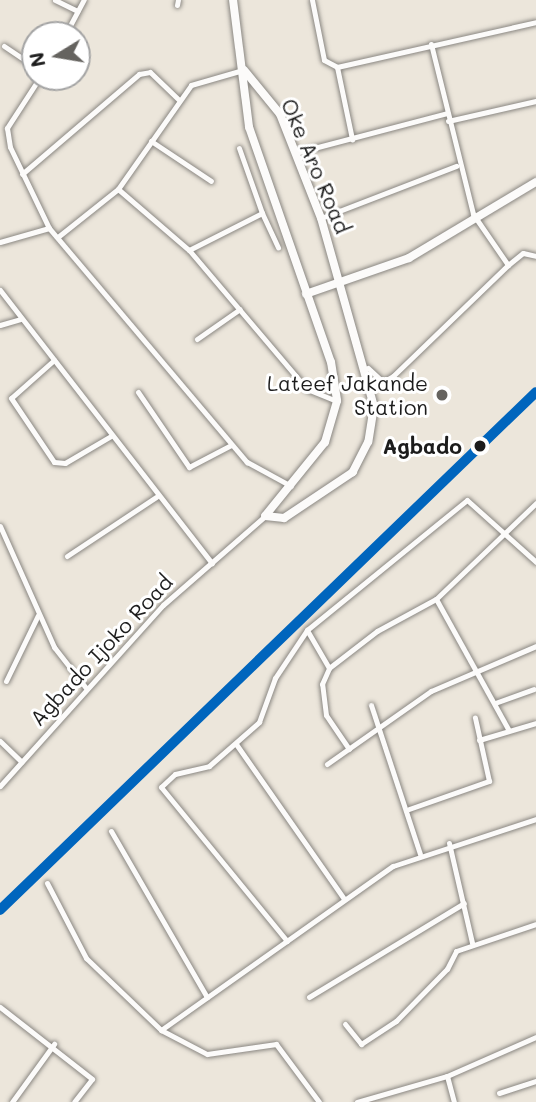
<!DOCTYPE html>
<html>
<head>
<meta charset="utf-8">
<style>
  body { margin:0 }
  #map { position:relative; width:536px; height:1102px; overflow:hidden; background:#ece6db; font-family:Mali,sans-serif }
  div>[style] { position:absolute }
  .roads { filter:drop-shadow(0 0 2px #8a8782) drop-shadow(0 0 2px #8a8782) }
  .minor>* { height:5px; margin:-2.5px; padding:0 2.5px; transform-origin:2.5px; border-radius:2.5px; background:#fcfbfa }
  .secondary>* { height:8px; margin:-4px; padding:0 4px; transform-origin:4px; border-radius:4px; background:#fcfbfa }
  .rail>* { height:2px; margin:-1px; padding:0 1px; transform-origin:1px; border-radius:1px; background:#afaeac }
  .rail-1>* { height:10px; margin:-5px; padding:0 5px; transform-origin:5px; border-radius:5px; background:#0065bd }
  .dots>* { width:19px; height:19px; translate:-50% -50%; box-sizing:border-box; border:4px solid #fff; border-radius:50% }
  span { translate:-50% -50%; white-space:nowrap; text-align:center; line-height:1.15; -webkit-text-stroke:6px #fff; paint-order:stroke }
  .street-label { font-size:21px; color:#1c1c1c }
  .poi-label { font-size:21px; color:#1c1c1c }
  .right { translate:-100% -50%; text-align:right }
  .stop-label { font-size:21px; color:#1c1c1c; font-weight:700 }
  .north { position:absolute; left:21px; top:21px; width:70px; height:70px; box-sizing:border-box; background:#fff; border:2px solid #a4a4a4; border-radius:50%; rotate:259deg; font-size:19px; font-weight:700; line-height:28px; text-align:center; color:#1c1c1c }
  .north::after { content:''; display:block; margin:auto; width:24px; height:32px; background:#65635f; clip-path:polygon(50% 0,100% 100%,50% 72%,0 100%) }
</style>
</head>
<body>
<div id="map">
  <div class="roads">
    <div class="minor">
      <div style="left:55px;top:0;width:25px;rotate:26deg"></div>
      <div style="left:312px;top:0;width:61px;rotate:78.7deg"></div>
      <div style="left:324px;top:60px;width:15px;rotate:28deg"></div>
      <div style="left:337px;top:67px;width:204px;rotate:-12.7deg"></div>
      <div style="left:177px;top:5px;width:5px;rotate:-79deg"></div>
      <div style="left:65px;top:35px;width:40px;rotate:-62deg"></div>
      <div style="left:431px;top:44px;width:175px;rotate:76.1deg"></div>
      <div style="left:473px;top:214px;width:62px;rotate:55.5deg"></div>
      <div style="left:4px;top:46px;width:37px;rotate:34deg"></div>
      <div style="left:337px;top:67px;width:74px;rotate:78.2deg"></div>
      <div style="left:40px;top:77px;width:61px;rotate:122.9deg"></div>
      <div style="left:7px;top:128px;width:19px;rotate:81deg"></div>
      <div style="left:10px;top:147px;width:90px;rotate:64.3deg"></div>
      <div style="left:49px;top:228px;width:307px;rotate:49.8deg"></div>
      <div style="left:247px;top:462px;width:50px;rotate:28.6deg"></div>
      <div style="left:448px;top:121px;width:90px;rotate:-12.8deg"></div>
      <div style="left:151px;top:141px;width:72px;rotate:33.7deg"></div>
      <div style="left:239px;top:148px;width:69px;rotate:70.5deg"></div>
      <div style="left:295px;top:153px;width:157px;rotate:-14.7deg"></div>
      <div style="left:22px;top:174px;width:154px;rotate:-40.5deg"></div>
      <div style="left:139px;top:74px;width:11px;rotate:-10deg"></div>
      <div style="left:150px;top:72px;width:40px;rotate:44deg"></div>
      <div style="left:118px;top:189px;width:94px;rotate:40.7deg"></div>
      <div style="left:189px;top:250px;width:182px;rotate:49.7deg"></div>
      <div style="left:307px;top:389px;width:32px;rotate:22deg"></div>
      <div style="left:321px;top:218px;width:145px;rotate:-21.1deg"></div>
      <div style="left:59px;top:236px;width:75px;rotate:-38.5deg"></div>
      <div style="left:118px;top:189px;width:127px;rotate:-54.9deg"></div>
      <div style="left:191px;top:85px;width:54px;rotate:-16.1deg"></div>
      <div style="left:0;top:242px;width:51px;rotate:-15.9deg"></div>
      <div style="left:189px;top:250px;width:82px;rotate:-26.9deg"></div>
      <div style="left:262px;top:213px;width:38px;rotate:65deg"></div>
      <div style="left:0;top:290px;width:346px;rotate:52.2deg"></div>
      <div style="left:0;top:325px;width:22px;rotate:-16deg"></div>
      <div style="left:197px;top:339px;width:52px;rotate:-34.9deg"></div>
      <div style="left:54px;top:360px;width:57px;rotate:138.5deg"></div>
      <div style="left:11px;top:398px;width:77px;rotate:56.1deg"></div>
      <div style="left:54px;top:462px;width:11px;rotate:5deg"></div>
      <div style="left:65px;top:463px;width:53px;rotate:-30.4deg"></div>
      <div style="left:368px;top:368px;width:21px;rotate:43deg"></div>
      <div style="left:383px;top:382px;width:12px;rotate:-31deg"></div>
      <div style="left:393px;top:376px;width:160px;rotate:-44deg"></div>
      <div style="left:508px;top:265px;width:19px;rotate:-39deg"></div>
      <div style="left:523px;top:253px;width:13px;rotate:13deg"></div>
      <div style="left:138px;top:392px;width:91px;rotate:55.8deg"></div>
      <div style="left:189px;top:467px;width:47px;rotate:-27.6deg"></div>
      <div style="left:0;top:526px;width:133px;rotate:65.9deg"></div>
      <div style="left:54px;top:647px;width:52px;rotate:52deg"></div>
      <div style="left:67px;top:556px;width:107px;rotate:-33.5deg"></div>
      <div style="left:436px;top:599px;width:149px;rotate:61deg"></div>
      <div style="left:329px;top:668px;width:44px;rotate:-120.1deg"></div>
      <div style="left:307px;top:630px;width:206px;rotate:-39.1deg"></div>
      <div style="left:467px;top:500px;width:93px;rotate:41.9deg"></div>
      <div style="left:6px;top:681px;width:73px;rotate:-64.1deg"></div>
      <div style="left:495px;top:703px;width:41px;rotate:-19.7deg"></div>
      <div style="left:371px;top:705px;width:157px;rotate:71.8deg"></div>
      <div style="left:479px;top:740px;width:59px;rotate:-16.6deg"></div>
      <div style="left:0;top:741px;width:30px;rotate:44deg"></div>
      <div style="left:236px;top:744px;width:189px;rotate:55.1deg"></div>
      <div style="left:349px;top:749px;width:41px;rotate:-124.1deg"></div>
      <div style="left:326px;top:715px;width:31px;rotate:-97deg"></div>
      <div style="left:322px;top:684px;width:17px;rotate:-66deg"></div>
      <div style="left:329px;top:668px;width:61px;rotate:-37.6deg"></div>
      <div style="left:377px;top:631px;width:67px;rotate:-28.5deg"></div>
      <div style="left:436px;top:599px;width:139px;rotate:-43.8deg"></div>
      <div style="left:327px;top:764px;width:127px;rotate:-35.1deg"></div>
      <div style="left:431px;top:691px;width:114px;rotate:-23.2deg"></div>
      <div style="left:0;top:786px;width:244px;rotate:-48deg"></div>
      <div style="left:163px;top:605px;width:135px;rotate:-41.1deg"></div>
      <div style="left:409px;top:809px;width:85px;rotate:-19.3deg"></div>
      <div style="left:489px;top:781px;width:65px;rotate:-102.5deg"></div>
      <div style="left:111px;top:831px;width:192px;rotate:60deg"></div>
      <div style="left:449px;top:843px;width:103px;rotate:77deg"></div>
      <div style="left:47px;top:883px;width:85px;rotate:62.5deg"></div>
      <div style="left:86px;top:958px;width:104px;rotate:43.8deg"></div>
      <div style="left:161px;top:1030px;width:52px;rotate:27.6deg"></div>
      <div style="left:207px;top:1054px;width:70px;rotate:-8.2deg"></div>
      <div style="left:276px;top:1044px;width:72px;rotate:53.4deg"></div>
      <div style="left:287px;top:941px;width:199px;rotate:-129.3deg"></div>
      <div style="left:161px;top:787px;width:19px;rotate:-43deg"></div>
      <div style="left:175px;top:774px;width:35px;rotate:-13deg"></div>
      <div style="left:209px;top:766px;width:67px;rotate:-41.3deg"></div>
      <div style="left:259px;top:722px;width:47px;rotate:-70deg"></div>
      <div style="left:275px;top:678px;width:58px;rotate:-56.3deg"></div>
      <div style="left:309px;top:997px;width:181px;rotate:-31.2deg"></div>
      <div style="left:0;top:1007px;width:117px;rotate:38deg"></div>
      <div style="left:92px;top:1079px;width:29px;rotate:128deg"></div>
      <div style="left:345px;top:1024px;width:26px;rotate:51deg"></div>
      <div style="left:361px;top:1044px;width:42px;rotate:-33.3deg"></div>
      <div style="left:396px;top:1021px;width:73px;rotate:-45.6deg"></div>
      <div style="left:447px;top:969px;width:20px;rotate:-63deg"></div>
      <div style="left:456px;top:951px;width:84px;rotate:-18.6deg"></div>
      <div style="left:161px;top:1030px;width:284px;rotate:-35.3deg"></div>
      <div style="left:393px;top:866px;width:151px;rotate:-18.2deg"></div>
      <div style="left:447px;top:1076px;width:27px;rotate:75deg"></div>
      <div style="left:499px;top:1093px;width:39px;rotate:-18deg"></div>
      <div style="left:12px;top:1102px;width:72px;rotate:-54.1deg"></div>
      <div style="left:357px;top:1102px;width:94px;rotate:-16.1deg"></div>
      <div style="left:447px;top:1076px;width:97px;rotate:-23.7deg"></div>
    </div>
    <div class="secondary">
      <div style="left:233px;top:0;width:128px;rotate:82.8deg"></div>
      <div style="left:249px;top:127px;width:249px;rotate:70.8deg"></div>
      <div style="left:331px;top:362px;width:39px;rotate:81deg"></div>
      <div style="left:337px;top:401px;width:43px;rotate:106.3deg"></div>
      <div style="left:325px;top:442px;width:95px;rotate:129deg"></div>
      <div style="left:244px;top:70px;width:57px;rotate:50.7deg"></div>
      <div style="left:280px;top:114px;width:112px;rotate:68.5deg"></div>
      <div style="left:321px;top:218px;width:195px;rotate:74.3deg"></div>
      <div style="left:374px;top:406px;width:36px;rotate:99deg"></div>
      <div style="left:368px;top:442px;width:34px;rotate:117deg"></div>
      <div style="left:353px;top:472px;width:83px;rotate:146.3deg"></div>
      <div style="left:284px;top:518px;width:19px;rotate:-174deg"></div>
      <div style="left:306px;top:294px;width:109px;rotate:-19.3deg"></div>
      <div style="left:409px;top:258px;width:148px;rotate:-30.9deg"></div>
    </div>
  </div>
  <div class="rail">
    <div style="left:0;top:910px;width:745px;rotate:-44.02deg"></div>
  </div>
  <div class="rail-1">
    <div style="left:0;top:910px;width:745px;rotate:-44.02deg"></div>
  </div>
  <div class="dots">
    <div style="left:442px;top:395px;background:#65635f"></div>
    <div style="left:480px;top:446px;background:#1c1c1c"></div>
  </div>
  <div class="street-label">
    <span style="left:316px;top:166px;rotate:67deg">Oke Aro Road</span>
    <span style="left:101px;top:650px;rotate:-47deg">Agbado Ijoko Road</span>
  </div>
  <div class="poi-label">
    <span class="right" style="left:428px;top:395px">Lateef Jakande<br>Station</span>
  </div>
  <div class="stop-label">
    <span class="right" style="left:462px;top:446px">Agbado</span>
  </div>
  <div class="north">N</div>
</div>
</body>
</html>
